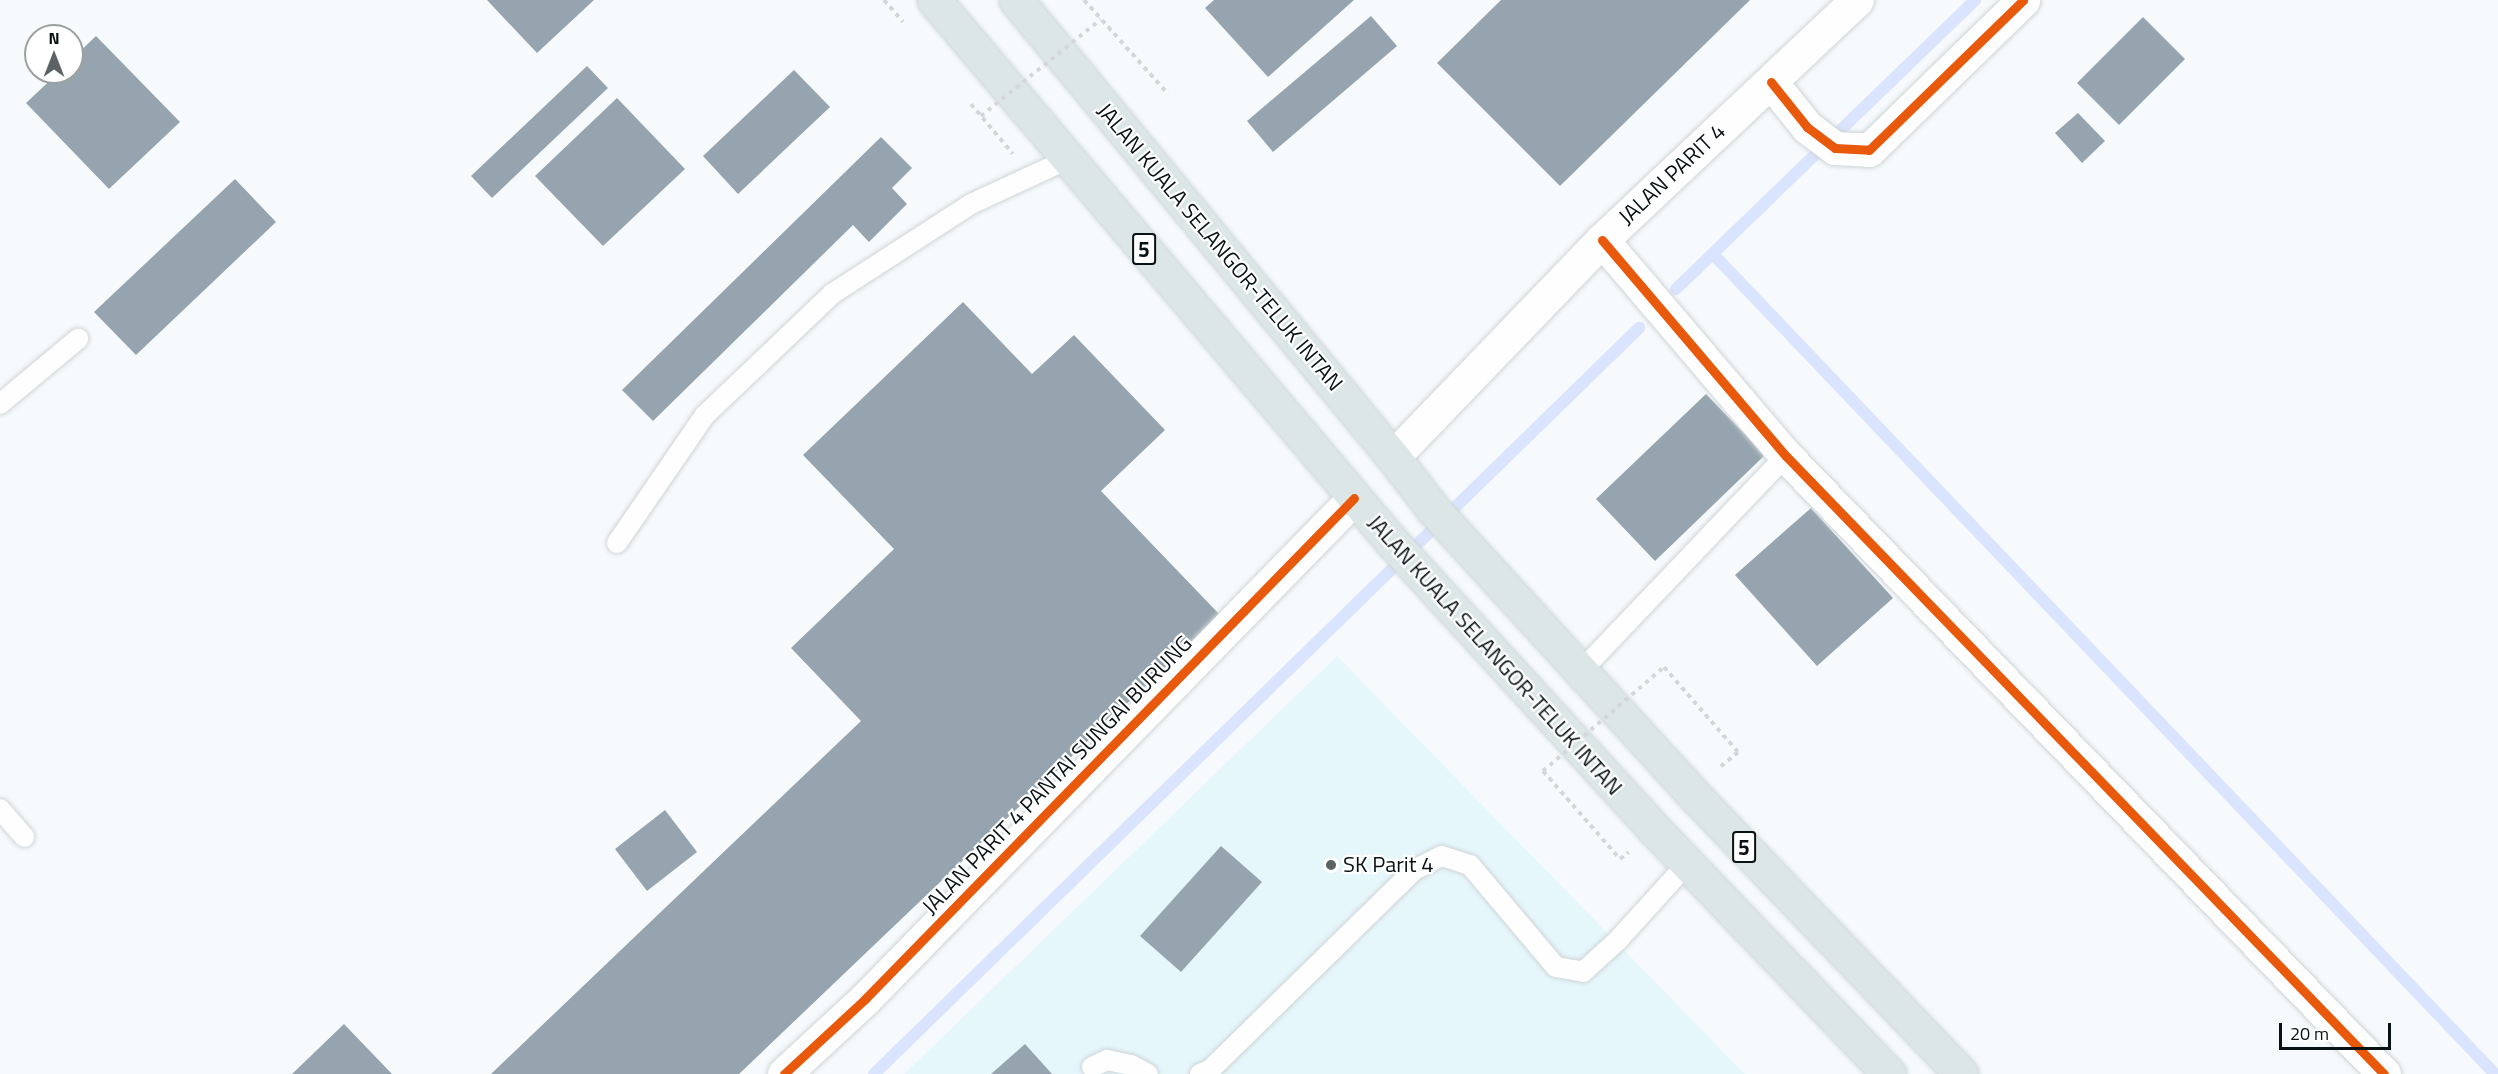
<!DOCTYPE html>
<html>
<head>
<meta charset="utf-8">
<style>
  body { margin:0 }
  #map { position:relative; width:2498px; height:1074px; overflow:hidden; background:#f7fafc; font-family:"Titillium Web",sans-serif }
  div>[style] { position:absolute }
  .built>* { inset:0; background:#e6f7fc }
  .stream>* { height:12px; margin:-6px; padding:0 6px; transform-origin:6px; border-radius:6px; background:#dae4fe }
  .building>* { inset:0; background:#95a4ae }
  .path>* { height:4px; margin-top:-2px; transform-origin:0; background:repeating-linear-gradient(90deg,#d5d6d7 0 4.5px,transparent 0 9px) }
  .roads { filter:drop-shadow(0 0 2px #ced5d7) drop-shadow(0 0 2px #ced5d7) }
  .service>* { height:20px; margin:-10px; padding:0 10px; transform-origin:10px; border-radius:10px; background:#fefeff }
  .minor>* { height:33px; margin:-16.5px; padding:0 16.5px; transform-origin:16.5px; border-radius:16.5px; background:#fefeff }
  .trunk>* { height:33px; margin:-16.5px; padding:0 16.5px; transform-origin:16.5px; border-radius:16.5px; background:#dce6e6 }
  .path-bridge>* { height:4px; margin-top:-2px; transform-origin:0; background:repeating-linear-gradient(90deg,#d5d6d7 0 4.5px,transparent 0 9px) }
  .cycleway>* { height:9px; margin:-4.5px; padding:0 4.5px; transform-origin:4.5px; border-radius:4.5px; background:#e8590c }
  .dots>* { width:16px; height:16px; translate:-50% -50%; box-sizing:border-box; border:3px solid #fff; border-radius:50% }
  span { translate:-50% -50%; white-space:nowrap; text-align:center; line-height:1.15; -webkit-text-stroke:4.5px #fff; paint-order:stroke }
  .shield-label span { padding:2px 4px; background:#fff; border:2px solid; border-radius:4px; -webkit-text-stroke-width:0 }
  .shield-label { font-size:21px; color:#081113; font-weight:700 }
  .street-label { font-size:22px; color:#081113 }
  .poi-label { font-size:22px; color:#081113 }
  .left { translate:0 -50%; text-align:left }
  .north { position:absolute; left:24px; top:24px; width:60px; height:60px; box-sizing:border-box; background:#fff; border:2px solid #9ca0a1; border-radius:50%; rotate:0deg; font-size:16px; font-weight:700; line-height:24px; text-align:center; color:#081113 }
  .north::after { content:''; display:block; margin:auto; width:21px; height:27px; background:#5c6365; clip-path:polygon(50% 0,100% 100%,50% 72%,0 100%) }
  .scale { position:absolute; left:2279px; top:1023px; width:112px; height:27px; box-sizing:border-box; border:3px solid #081113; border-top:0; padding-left:8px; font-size:18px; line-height:21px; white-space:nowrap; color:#081113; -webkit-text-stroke:4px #fff; paint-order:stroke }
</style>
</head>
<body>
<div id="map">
  <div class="built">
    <div style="clip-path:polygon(1337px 656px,1745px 1074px,904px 1074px)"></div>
  </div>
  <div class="stream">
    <div style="left:1713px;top:254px;width:1133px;rotate:46.36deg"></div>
    <div style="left:1676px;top:289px;width:416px;rotate:-44deg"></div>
    <div style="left:874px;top:1074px;width:1069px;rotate:-44.28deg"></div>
  </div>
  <div class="building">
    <div style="clip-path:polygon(487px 0,594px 0,537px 53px)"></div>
    <div style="clip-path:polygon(1214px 0,1354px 0,1268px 77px,1205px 8px)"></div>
    <div style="clip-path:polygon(1501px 0,1750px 0,1560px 186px,1437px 63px)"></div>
    <div style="clip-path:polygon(1371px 16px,1397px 46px,1273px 152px,1247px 121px)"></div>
    <div style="clip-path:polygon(2143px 17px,2185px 59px,2119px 125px,2077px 83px)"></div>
    <div style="clip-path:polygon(96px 36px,180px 122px,109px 189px,26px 103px,59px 72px,72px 72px,72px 59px)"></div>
    <div style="clip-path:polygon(587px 66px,608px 88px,492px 198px,471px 176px)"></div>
    <div style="clip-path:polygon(794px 70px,830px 107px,738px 194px,703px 156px)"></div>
    <div style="clip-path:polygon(617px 98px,685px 169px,603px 246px,535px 176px)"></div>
    <div style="clip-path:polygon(2078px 113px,2105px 141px,2082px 163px,2055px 133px)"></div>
    <div style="clip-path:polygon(881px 137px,912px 168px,892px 188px,907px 204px,869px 242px,853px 225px,653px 421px,622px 390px)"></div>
    <div style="clip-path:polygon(235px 179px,276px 222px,136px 355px,94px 312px)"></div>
    <div style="clip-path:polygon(963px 302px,1032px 374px,1074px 335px,1165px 430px,1101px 491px,1220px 615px,739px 1074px,491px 1074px,861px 721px,791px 648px,894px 549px,803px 455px)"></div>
    <div style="clip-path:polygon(1706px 394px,1765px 455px,1655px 561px,1596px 499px)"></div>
    <div style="clip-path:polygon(1811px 508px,1893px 598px,1817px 666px,1735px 575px)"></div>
    <div style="clip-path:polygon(665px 810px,697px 852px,647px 891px,615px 849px)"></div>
    <div style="clip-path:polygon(1221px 846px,1262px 882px,1181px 972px,1140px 936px)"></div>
    <div style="clip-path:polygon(344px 1024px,392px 1074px,292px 1074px)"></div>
    <div style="clip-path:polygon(1025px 1044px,1052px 1074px,991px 1074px)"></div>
  </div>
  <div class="path">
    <div style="left:884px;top:0;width:29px;rotate:49deg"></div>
    <div style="left:1084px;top:0;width:126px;rotate:48.2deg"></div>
    <div style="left:971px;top:104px;width:65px;rotate:50deg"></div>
    <div style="left:1664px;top:667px;width:113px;rotate:49deg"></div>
    <div style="left:1738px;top:752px;width:25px;rotate:140deg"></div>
    <div style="left:1543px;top:771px;width:117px;rotate:48.8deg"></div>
    <div style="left:1620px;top:859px;width:11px;rotate:-38deg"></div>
  </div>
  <div class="roads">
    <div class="service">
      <div style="left:0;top:404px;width:102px;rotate:-39.8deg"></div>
      <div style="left:617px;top:543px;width:155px;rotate:-55.5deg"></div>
      <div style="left:705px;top:415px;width:175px;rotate:-43.6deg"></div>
      <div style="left:832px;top:294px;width:166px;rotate:-32.9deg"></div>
      <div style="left:971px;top:204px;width:107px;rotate:-24.9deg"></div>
      <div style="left:1581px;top:671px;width:297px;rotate:-46.4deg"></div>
      <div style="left:0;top:809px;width:37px;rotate:49deg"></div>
      <div style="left:1092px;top:1067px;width:17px;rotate:-25deg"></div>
      <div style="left:1107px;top:1060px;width:25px;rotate:12deg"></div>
      <div style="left:1131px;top:1065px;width:19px;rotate:28deg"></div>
      <div style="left:1200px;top:1074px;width:11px;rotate:-22deg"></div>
      <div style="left:1210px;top:1070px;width:286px;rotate:-44.4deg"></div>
      <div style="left:1414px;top:870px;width:31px;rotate:-27deg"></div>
      <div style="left:1442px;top:856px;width:29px;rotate:18deg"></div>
      <div style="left:1470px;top:865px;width:133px;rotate:49.9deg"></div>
      <div style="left:1556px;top:967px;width:27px;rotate:10deg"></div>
      <div style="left:1583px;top:972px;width:47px;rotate:-42.4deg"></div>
      <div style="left:1618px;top:940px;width:103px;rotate:-47.8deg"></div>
    </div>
    <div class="minor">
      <div style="left:1771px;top:82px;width:58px;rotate:51.3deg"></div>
      <div style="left:1807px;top:127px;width:35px;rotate:37deg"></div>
      <div style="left:1835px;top:148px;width:34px;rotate:3deg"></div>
      <div style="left:1869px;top:150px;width:215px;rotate:-44.2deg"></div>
      <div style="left:1602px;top:240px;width:284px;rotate:49.6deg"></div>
      <div style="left:1786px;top:456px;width:860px;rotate:45.94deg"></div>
      <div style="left:1393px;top:457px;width:301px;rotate:-46.1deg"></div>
      <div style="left:1602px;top:240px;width:350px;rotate:-43.3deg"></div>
      <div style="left:784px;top:1074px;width:110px;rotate:-42.8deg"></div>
      <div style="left:865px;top:999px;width:700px;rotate:-45.69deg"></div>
    </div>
    <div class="trunk">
      <div style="left:934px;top:0;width:710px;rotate:49.8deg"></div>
      <div style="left:1392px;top:542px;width:390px;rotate:47.6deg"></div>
      <div style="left:1655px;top:830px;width:338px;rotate:46.2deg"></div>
      <div style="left:1016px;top:0;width:592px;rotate:50.48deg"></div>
      <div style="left:1393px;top:457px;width:66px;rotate:52.4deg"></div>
      <div style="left:1433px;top:509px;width:383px;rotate:47.6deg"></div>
      <div style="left:1691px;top:792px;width:390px;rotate:46.2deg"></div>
    </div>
  </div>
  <div class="path-bridge">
    <div style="left:981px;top:116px;width:154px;rotate:-38.9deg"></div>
    <div style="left:1543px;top:771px;width:160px;rotate:-40.7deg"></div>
  </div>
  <div class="cycleway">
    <div style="left:1771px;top:82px;width:58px;rotate:51.3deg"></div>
    <div style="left:1807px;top:127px;width:35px;rotate:37deg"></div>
    <div style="left:1835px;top:148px;width:34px;rotate:3deg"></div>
    <div style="left:1869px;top:150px;width:215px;rotate:-44.2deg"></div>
    <div style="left:1602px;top:240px;width:284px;rotate:49.6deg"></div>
    <div style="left:1786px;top:456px;width:860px;rotate:45.94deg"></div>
    <div style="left:784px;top:1074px;width:110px;rotate:-42.8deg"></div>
    <div style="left:865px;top:999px;width:700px;rotate:-45.69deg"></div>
  </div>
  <div class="dots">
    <div style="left:1331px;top:865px;background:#5c6365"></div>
  </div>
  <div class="shield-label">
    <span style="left:1144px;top:249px">5</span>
    <span style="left:1744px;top:847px">5</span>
  </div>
  <div class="street-label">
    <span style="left:1672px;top:174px;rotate:-43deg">JALAN PARIT 4</span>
    <span style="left:1220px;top:247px;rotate:50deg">JALAN KUALA SELANGOR-TELUK INTAN</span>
    <span style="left:1495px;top:655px;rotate:48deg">JALAN KUALA SELANGOR-TELUK INTAN</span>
    <span style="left:1057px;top:775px;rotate:-46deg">JALAN PARIT 4 PANTAI SUNGAI BURUNG</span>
  </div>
  <div class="poi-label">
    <span class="left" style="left:1343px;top:865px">SK Parit 4</span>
  </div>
  <div class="north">N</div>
  <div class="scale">20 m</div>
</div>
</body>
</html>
